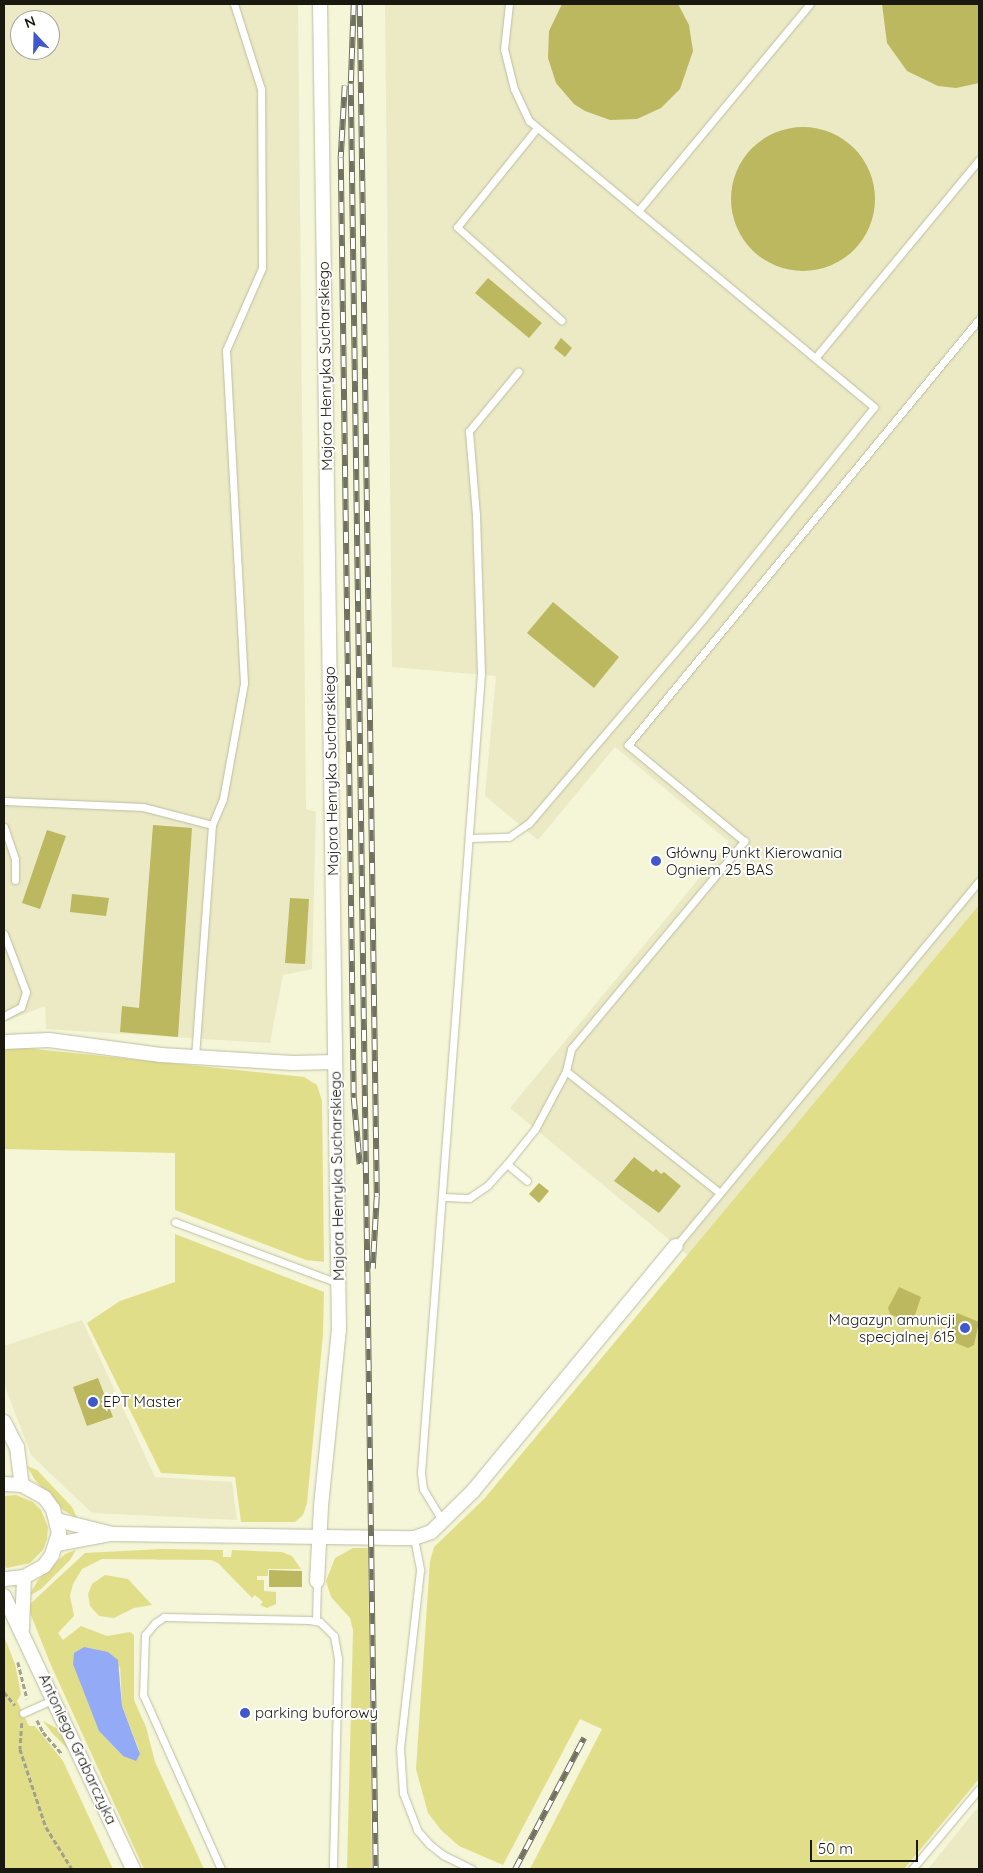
<!DOCTYPE html>
<html>
<head>
<meta charset="utf-8">
<style>
  body { margin:0 }
  #map { position:relative; width:983px; height:1873px; overflow:hidden; background:#f5f5d8; font-family:Quicksand,sans-serif }
  div>[style] { position:absolute }
  .built>* { inset:0; background:#ebeac5 }
  .green>* { inset:0; background:#e1de8a }
  .water>* { inset:0; background:#93abf6 }
  .building>* { inset:0; background:#bbb85f }
  .round { border-radius:50% }
  .path>* { height:2.5px; margin-top:-1.25px; transform-origin:0; background:repeating-linear-gradient(90deg,#a1a18c 0 5px,transparent 0 7.5px) }
  .roads { filter:drop-shadow(0 0 1px #bdbda1) drop-shadow(0 0 1px #bdbda1) }
  .service>* { height:7px; margin:-3.5px; padding:0 3.5px; transform-origin:3.5px; border-radius:3.5px; background:#fff }
  .minor>* { height:14px; margin:-7px; padding:0 7px; transform-origin:7px; border-radius:7px; background:#fff }
  .rail>* { height:5.5px; margin-top:-2.75px; transform-origin:0; background:repeating-linear-gradient(90deg,#fff 0 11px,#71715f 0 22px); box-sizing:border-box; border-block:1px solid #71715f }
  .dots>* { width:14px; height:14px; translate:-50% -50%; box-sizing:border-box; border:2px solid #fff; border-radius:50% }
  span { translate:-50% -50%; white-space:nowrap; text-align:center; line-height:1.15; -webkit-text-stroke:4px #fff; paint-order:stroke }
  .street-label { font-size:15px; color:#19190f }
  .poi-label { font-size:15px; color:#19190f }
  .left { translate:0 -50%; text-align:left }
  .right { translate:-100% -50%; text-align:right }
  .frame { position:absolute; inset:0; border:5px solid #19190f; pointer-events:none }
  .north { position:absolute; left:10px; top:10px; width:50px; height:50px; box-sizing:border-box; background:#fff; border:1px solid #a3a39f; border-radius:50%; rotate:339deg; font-size:14px; font-weight:700; line-height:20px; text-align:center; color:#19190f }
  .north::after { content:''; display:block; margin:auto; width:18px; height:22px; background:#4058cb; clip-path:polygon(50% 0,100% 100%,50% 72%,0 100%) }
  .scale { position:absolute; left:810px; top:1840px; width:108px; height:22px; box-sizing:border-box; border:2px solid #19190f; border-top:0; padding-left:6px; font-size:15px; line-height:18px; white-space:nowrap; color:#19190f; -webkit-text-stroke:4px #fff; paint-order:stroke }
</style>
</head>
<body>
<div id="map">
  <div class="built">
    <div style="clip-path:polygon(evenodd,4px 4px,298px 4px,306px 809px,316px 812px,312px 969px,283px 975px,270px 1043px,46px 1029px,45px 1006px,4px 1022px,4px 4px,20px 20px,50px 20px,50px 50px,20px 50px,20px 20px)"></div>
    <div style="clip-path:polygon(385px 4px,979px 4px,979px 905px,689px 1256px,510px 1108px,729px 842px,615px 747px,538px 840px,485px 796px,496px 676px,392px 667px)"></div>
    <div style="clip-path:polygon(82px 1320px,155px 1477px,232px 1482px,237px 1520px,92px 1513px,31px 1455px,4px 1384px,4px 1346px)"></div>
    <div style="clip-path:polygon(979px 1806px,979px 1869px,928px 1869px)"></div>
  </div>
  <div class="green">
    <div style="clip-path:polygon(979px 905px,979px 1779px,904px 1869px,530px 1869px,602px 1729px,580px 1719px,503px 1865px,459px 1846px,441px 1830px,428px 1813px,416px 1769px,430px 1561px,434px 1547px,484px 1499px)"></div>
    <div style="clip-path:polygon(25px 1048px,304px 1077px,317px 1085px,322px 1101px,324px 1262px,306px 1260px,175px 1210px,175px 1153px,4px 1149px,4px 1049px)"></div>
    <div style="clip-path:polygon(175px 1234px,324px 1292px,323px 1334px,307px 1503px,303px 1515px,295px 1522px,241px 1522px,235px 1477px,161px 1473px,87px 1323px,120px 1301px,175px 1282px)"></div>
    <div style="clip-path:polygon(27px 1466px,37px 1470px,72px 1507px,77px 1518px,63px 1510px,35px 1480px)"></div>
    <div style="clip-path:polygon(16px 1495px,33px 1502px,41px 1510px,48px 1527px,47px 1539px,43px 1550px,30px 1563px,7px 1568px,4px 1567px,4px 1496px)"></div>
    <div style="clip-path:polygon(353px 1548px,368px 1548px,372px 1869px,347px 1869px,353px 1630px,350px 1618px,331px 1597px,326px 1581px,335px 1558px)"></div>
    <div style="clip-path:polygon(evenodd,161px 1549px,223px 1550px,223px 1557px,231px 1557px,232px 1550px,282px 1552px,292px 1556px,301px 1569px,268px 1569px,268px 1576px,257px 1576px,257px 1580px,264px 1580px,264px 1591px,276px 1592px,276px 1604px,267px 1608px,260px 1605px,263px 1602px,255px 1595px,252px 1598px,218px 1563px,211px 1560px,102px 1559px,82px 1569px,73px 1584px,70px 1596px,74px 1616px,58px 1633px,63px 1640px,81px 1626px,107px 1636px,130px 1632px,134px 1635px,134px 1700px,146px 1727px,155px 1762px,204px 1869px,144px 1869px,50px 1663px,29px 1610px,29px 1605px,85px 1553px,161px 1549px,120px 1665px,122px 1706px,139px 1750px,123px 1756px,99px 1731px,120px 1665px)"></div>
    <div style="clip-path:polygon(76px 1550px,70px 1560px,41px 1589px,29px 1596px,38px 1580px,65px 1554px)"></div>
    <div style="clip-path:polygon(105px 1575px,128px 1579px,152px 1605px,134px 1608px,114px 1618px,99px 1616px,90px 1606px,88px 1594px,92px 1584px)"></div>
    <div style="clip-path:polygon(4px 1636px,15px 1664px,21px 1694px,17px 1701px,29px 1726px,35px 1726px,63px 1761px,113px 1869px,4px 1869px)"></div>
    <div style="clip-path:polygon(43px 1721px,58px 1729px,70px 1751px,53px 1734px)"></div>
  </div>
  <div class="water">
    <div style="clip-path:polygon(84px 1647px,108px 1652px,118px 1660px,122px 1706px,140px 1754px,136px 1761px,123px 1756px,99px 1731px,73px 1664px,74px 1653px)"></div>
  </div>
  <div class="building">
    <div style="clip-path:polygon(562px 4px,678px 4px,689px 25px,693px 51px,680px 89px,661px 108px,637px 119px,610px 120px,585px 111px,574px 104px,556px 83px,548px 58px,549px 31px)"></div>
    <div style="clip-path:polygon(882px 4px,979px 4px,979px 83px,956px 88px,938px 86px,907px 71px,887px 43px)"></div>
    <div class="round" style="left:731px;top:127px;width:144px;height:144px"></div>
    <div style="clip-path:polygon(488px 278px,542px 323px,529px 338px,475px 293px)"></div>
    <div style="clip-path:polygon(561px 338px,572px 348px,565px 357px,554px 348px)"></div>
    <div style="clip-path:polygon(553px 602px,619px 657px,594px 688px,527px 633px)"></div>
    <div style="clip-path:polygon(153px 825px,192px 828px,178px 1037px,120px 1032px,122px 1006px,139px 1008px)"></div>
    <div style="clip-path:polygon(47px 830px,66px 836px,40px 909px,22px 903px)"></div>
    <div style="clip-path:polygon(72px 894px,109px 898px,106px 916px,70px 912px)"></div>
    <div style="clip-path:polygon(290px 898px,309px 899px,305px 964px,285px 963px)"></div>
    <div style="clip-path:polygon(634px 1157px,653px 1172px,656px 1169px,661px 1174px,664px 1172px,681px 1186px,659px 1213px,614px 1181px)"></div>
    <div style="clip-path:polygon(539px 1183px,549px 1191px,539px 1203px,529px 1194px)"></div>
    <div style="clip-path:polygon(899px 1287px,921px 1297px,914px 1318px,908px 1322px,890px 1314px,888px 1308px)"></div>
    <div style="clip-path:polygon(957px 1313px,979px 1322px,974px 1345px,968px 1348px,949px 1340px,948px 1333px)"></div>
    <div style="clip-path:polygon(98px 1378px,113px 1417px,87px 1426px,73px 1387px)"></div>
    <div style="clip-path:polygon(269px 1570px,302px 1571px,302px 1587px,269px 1587px)"></div>
  </div>
  <div class="path">
    <div style="left:18px;top:1662px;width:38px;rotate:76deg"></div>
    <div style="left:4px;top:1692px;width:17px;rotate:50deg"></div>
    <div style="left:37px;top:1720px;width:13px;rotate:63deg"></div>
    <div style="left:43px;top:1732px;width:28px;rotate:49deg"></div>
    <div style="left:22px;top:1723px;width:26px;rotate:94deg"></div>
    <div style="left:20px;top:1749px;width:82px;rotate:71.6deg"></div>
    <div style="left:46px;top:1827px;width:49px;rotate:58.2deg"></div>
  </div>
  <div class="roads">
    <div class="service">
      <div style="left:537px;top:128px;width:127px;rotate:128.9deg"></div>
      <div style="left:457px;top:227px;width:140px;rotate:41.8deg"></div>
      <div style="left:638px;top:211px;width:269px;rotate:-50.3deg"></div>
      <div style="left:815px;top:358px;width:257px;rotate:-50.4deg"></div>
      <div style="left:4px;top:801px;width:139px;rotate:2.5deg"></div>
      <div style="left:143px;top:807px;width:71px;rotate:14.6deg"></div>
      <div style="left:212px;top:825px;width:232px;rotate:94.2deg"></div>
      <div style="left:212px;top:825px;width:28px;rotate:-67deg"></div>
      <div style="left:223px;top:799px;width:118px;rotate:-79.7deg"></div>
      <div style="left:244px;top:683px;width:333px;rotate:-93.1deg"></div>
      <div style="left:226px;top:350px;width:90px;rotate:-66.3deg"></div>
      <div style="left:262px;top:268px;width:179px;rotate:-90.3deg"></div>
      <div style="left:261px;top:89px;width:89px;rotate:-107.6deg"></div>
      <div style="left:4px;top:827px;width:34px;rotate:71deg"></div>
      <div style="left:15px;top:859px;width:21px;rotate:90deg"></div>
      <div style="left:471px;top:838px;width:38px;rotate:-2deg"></div>
      <div style="left:509px;top:837px;width:24px;rotate:-35deg"></div>
      <div style="left:529px;top:823px;width:268px;rotate:-49.5deg"></div>
      <div style="left:703px;top:619px;width:272px;rotate:-51.1deg"></div>
      <div style="left:874px;top:407px;width:448px;rotate:-140.3deg"></div>
      <div style="left:529px;top:121px;width:35px;rotate:-115deg"></div>
      <div style="left:514px;top:89px;width:41px;rotate:-104deg"></div>
      <div style="left:504px;top:49px;width:45px;rotate:-83.7deg"></div>
      <div style="left:4px;top:934px;width:62px;rotate:69.2deg"></div>
      <div style="left:26px;top:992px;width:16px;rotate:108deg"></div>
      <div style="left:21px;top:1007px;width:19px;rotate:152deg"></div>
      <div style="left:566px;top:1071px;width:196px;rotate:38.4deg"></div>
      <div style="left:507px;top:1164px;width:26px;rotate:40deg"></div>
      <div style="left:443px;top:1197px;width:26px;rotate:2deg"></div>
      <div style="left:469px;top:1198px;width:22px;rotate:-34deg"></div>
      <div style="left:487px;top:1186px;width:30px;rotate:-48deg"></div>
      <div style="left:507px;top:1164px;width:45px;rotate:-51.3deg"></div>
      <div style="left:535px;top:1129px;width:66px;rotate:-61.9deg"></div>
      <div style="left:566px;top:1071px;width:23px;rotate:-77deg"></div>
      <div style="left:571px;top:1049px;width:271px;rotate:-50.2deg"></div>
      <div style="left:744px;top:841px;width:151px;rotate:-140.4deg"></div>
      <div style="left:628px;top:745px;width:552px;rotate:-50.51deg"></div>
      <div style="left:175px;top:1222px;width:174px;rotate:20.5deg"></div>
      <div style="left:676px;top:1246px;width:474px;rotate:-50.3deg"></div>
      <div style="left:443px;top:1522px;width:39px;rotate:-121deg"></div>
      <div style="left:423px;top:1489px;width:16px;rotate:-97deg"></div>
      <div style="left:421px;top:1473px;width:801px;rotate:-85.71deg"></div>
      <div style="left:481px;top:674px;width:159px;rotate:-91.8deg"></div>
      <div style="left:476px;top:515px;width:84px;rotate:-94.8deg"></div>
      <div style="left:469px;top:431px;width:77px;rotate:-50.3deg"></div>
      <div style="left:414px;top:1538px;width:33px;rotate:79deg"></div>
      <div style="left:420px;top:1570px;width:179px;rotate:96.4deg"></div>
      <div style="left:400px;top:1748px;width:45px;rotate:86.2deg"></div>
      <div style="left:403px;top:1793px;width:40px;rotate:69deg"></div>
      <div style="left:417px;top:1830px;width:18px;rotate:49deg"></div>
      <div style="left:429px;top:1844px;width:18px;rotate:38deg"></div>
      <div style="left:443px;top:1855px;width:32px;rotate:26deg"></div>
      <div style="left:316px;top:1621px;width:40px;rotate:-88.6deg"></div>
      <div style="left:23px;top:1713px;width:35px;rotate:-24deg"></div>
      <div style="left:221px;top:1869px;width:191px;rotate:-114.1deg"></div>
      <div style="left:143px;top:1695px;width:60px;rotate:-88.1deg"></div>
      <div style="left:145px;top:1635px;width:16px;rotate:-50deg"></div>
      <div style="left:155px;top:1623px;width:11px;rotate:-34deg"></div>
      <div style="left:164px;top:1617px;width:145px;rotate:1.2deg"></div>
      <div style="left:309px;top:1620px;width:11px;rotate:10deg"></div>
      <div style="left:320px;top:1622px;width:20px;rotate:45deg"></div>
      <div style="left:334px;top:1636px;width:22px;rotate:80deg"></div>
      <div style="left:338px;top:1658px;width:211px;rotate:91.4deg"></div>
      <div style="left:912px;top:1869px;width:104px;rotate:-50.1deg"></div>
    </div>
    <div class="minor">
      <div style="left:4px;top:1042px;width:45px;rotate:-2.5deg"></div>
      <div style="left:49px;top:1040px;width:113px;rotate:7.6deg"></div>
      <div style="left:161px;top:1055px;width:132px;rotate:3.5deg"></div>
      <div style="left:293px;top:1063px;width:42px;rotate:-1.4deg"></div>
      <div style="left:4px;top:1422px;width:28px;rotate:63deg"></div>
      <div style="left:17px;top:1447px;width:38px;rotate:83deg"></div>
      <div style="left:4px;top:1484px;width:18px;rotate:3deg"></div>
      <div style="left:22px;top:1485px;width:26px;rotate:29deg"></div>
      <div style="left:45px;top:1498px;width:14px;rotate:54deg"></div>
      <div style="left:53px;top:1509px;width:25px;rotate:76deg"></div>
      <div style="left:59px;top:1533px;width:23px;rotate:108deg"></div>
      <div style="left:52px;top:1555px;width:14px;rotate:126deg"></div>
      <div style="left:44px;top:1566px;width:23px;rotate:151deg"></div>
      <div style="left:24px;top:1577px;width:20px;rotate:174deg"></div>
      <div style="left:57px;top:1520px;width:57px;rotate:14.3deg"></div>
      <div style="left:112px;top:1534px;width:302px;rotate:0.8deg"></div>
      <div style="left:414px;top:1538px;width:18px;rotate:-19deg"></div>
      <div style="left:431px;top:1532px;width:59px;rotate:-44.3deg"></div>
      <div style="left:473px;top:1491px;width:318px;rotate:-50.4deg"></div>
      <div style="left:57px;top:1544px;width:55px;rotate:-10.5deg"></div>
      <div style="left:317px;top:1581px;width:75px;rotate:-86.9deg"></div>
      <div style="left:321px;top:1506px;width:177px;rotate:-84.2deg"></div>
      <div style="left:339px;top:1330px;width:1326px;rotate:-90.82deg"></div>
      <div style="left:4px;top:1596px;width:302px;rotate:64.7deg"></div>
      <div style="left:22px;top:1629px;width:52px;rotate:-87.8deg"></div>
    </div>
  </div>
  <div class="rail">
    <div style="left:354px;top:4px;width:80px;rotate:92.1deg"></div>
    <div style="left:351px;top:84px;width:1785px;rotate:89.2deg"></div>
    <div style="left:360px;top:5px;width:1192px;rotate:89.18deg"></div>
    <div style="left:377px;top:1197px;width:72px;rotate:93.2deg"></div>
    <div style="left:345px;top:86px;width:72px;rotate:93.2deg"></div>
    <div style="left:341px;top:158px;width:940px;rotate:89.21deg"></div>
    <div style="left:354px;top:1098px;width:67px;rotate:84.9deg"></div>
    <div style="left:515px;top:1869px;width:148px;rotate:-62.2deg"></div>
  </div>
  <div class="dots">
    <div style="left:656px;top:861px;background:#4058cb"></div>
    <div style="left:965px;top:1328px;background:#4058cb"></div>
    <div style="left:93px;top:1402px;background:#4058cb"></div>
    <div style="left:245px;top:1713px;background:#4058cb"></div>
  </div>
  <div class="street-label">
    <span style="left:325px;top:366px;rotate:-91deg">Majora Henryka Sucharskiego</span>
    <span style="left:331px;top:771px;rotate:-91deg">Majora Henryka Sucharskiego</span>
    <span style="left:337px;top:1176px;rotate:-91deg">Majora Henryka Sucharskiego</span>
    <span style="left:78px;top:1749px;rotate:65deg">Antoniego Grabarczyka</span>
  </div>
  <div class="poi-label">
    <span class="left" style="left:666px;top:861px">Główny Punkt Kierowania<br>Ogniem 25 BAS</span>
    <span class="right" style="left:955px;top:1328px">Magazyn amunicji<br>specjalnej 615</span>
    <span class="left" style="left:103px;top:1402px">EPT Master</span>
    <span class="left" style="left:255px;top:1713px">parking buforowy</span>
  </div>
  <div class="frame"></div>
  <div class="north">N</div>
  <div class="scale">50 m</div>
</div>
</body>
</html>
